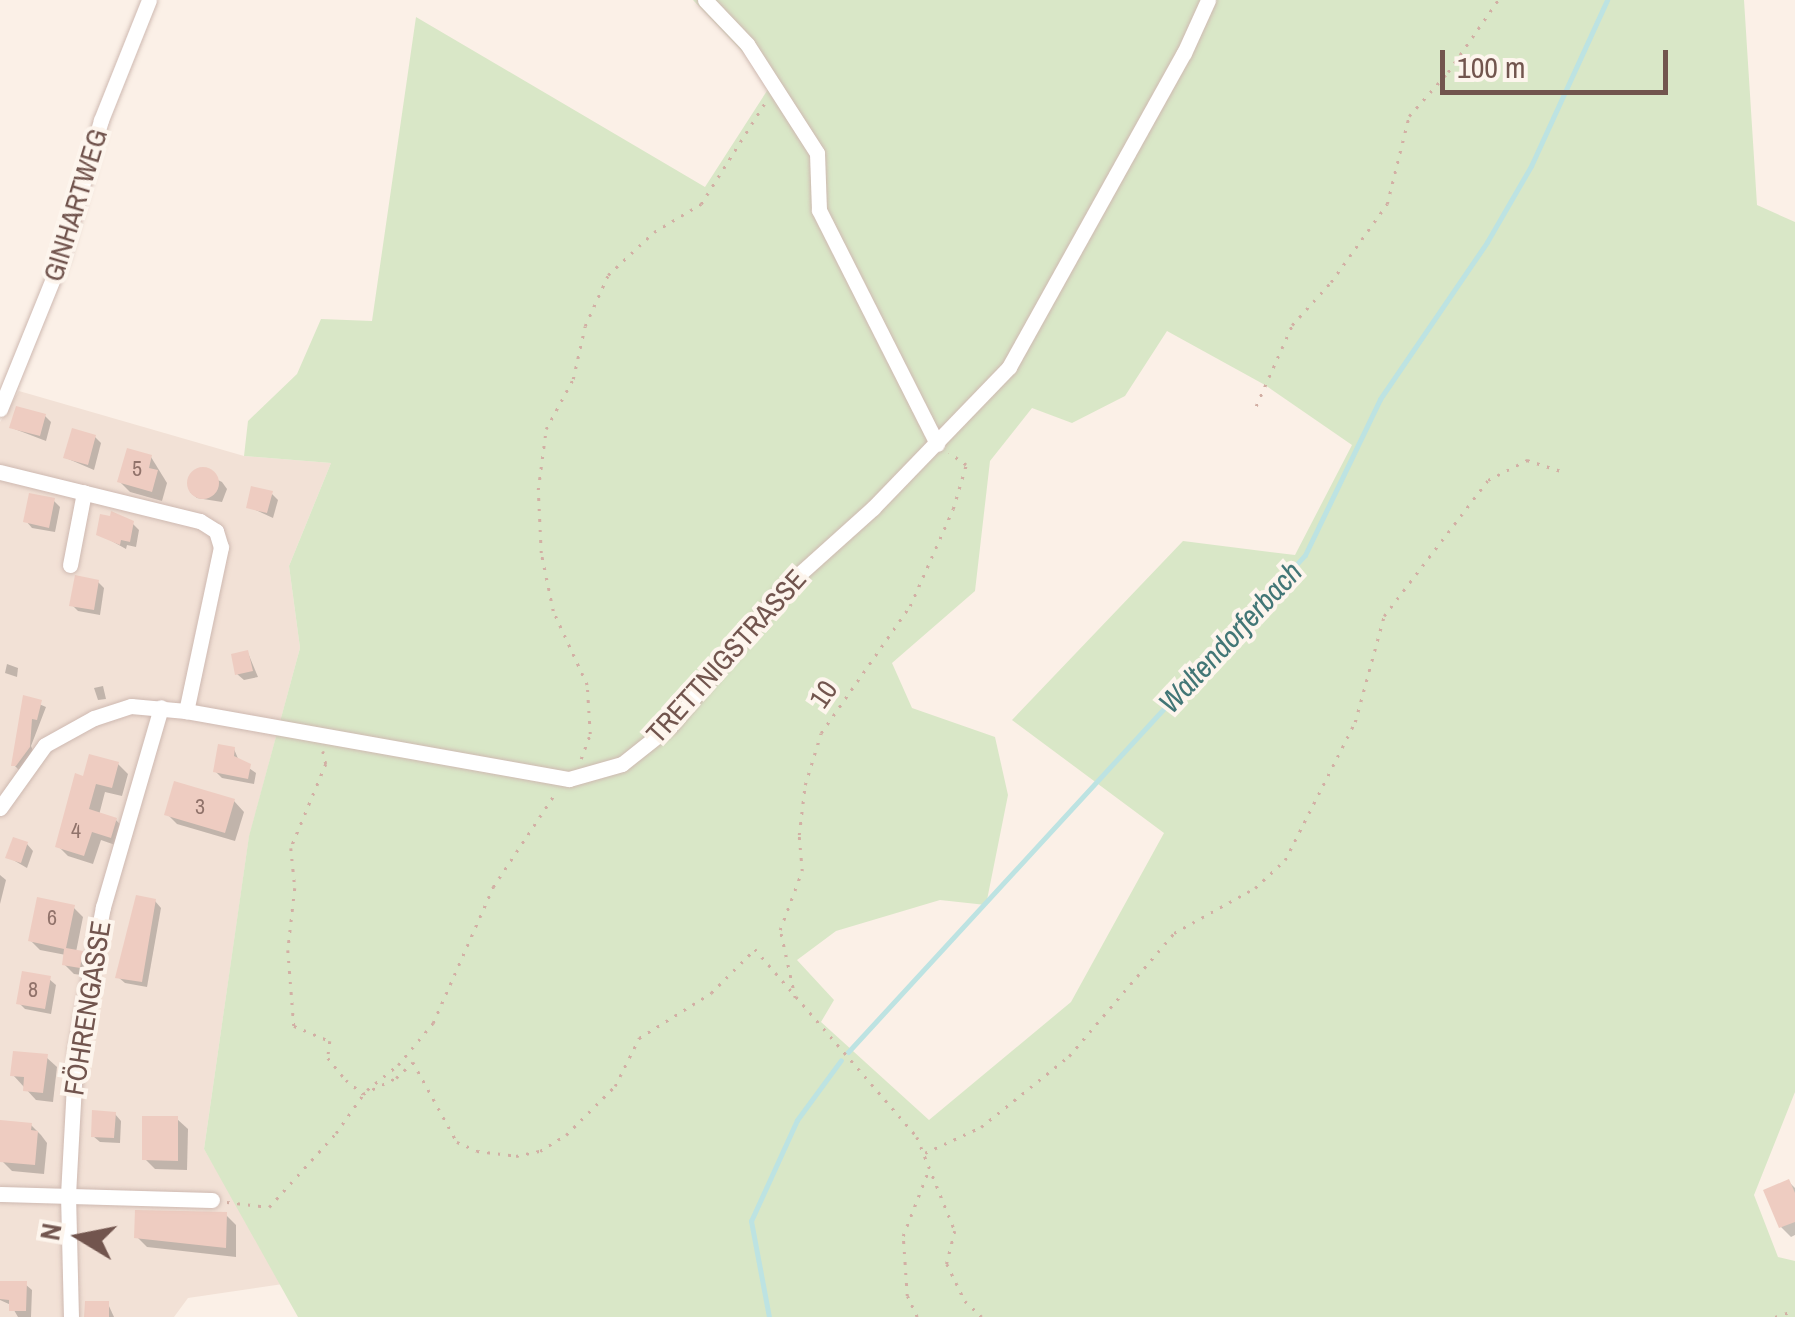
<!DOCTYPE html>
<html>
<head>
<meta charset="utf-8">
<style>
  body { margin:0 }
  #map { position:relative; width:1795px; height:1317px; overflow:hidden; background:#fbf0e7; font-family:"Archivo Narrow",sans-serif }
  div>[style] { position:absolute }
  .residential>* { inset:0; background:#f2e1d6 }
  .green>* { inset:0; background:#d9e7c7 }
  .shadow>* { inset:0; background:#0003 }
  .stream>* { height:5px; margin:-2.5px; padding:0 2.5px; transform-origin:2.5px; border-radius:2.5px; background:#bde3e2 }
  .building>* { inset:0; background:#eeccc1 }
  .round { border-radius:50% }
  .path>* { height:2.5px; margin-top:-1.25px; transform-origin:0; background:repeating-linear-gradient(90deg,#d2afa4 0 2.5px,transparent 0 10.5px) }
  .roads { filter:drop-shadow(0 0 2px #ceb9b1) drop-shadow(0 0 2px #ceb9b1) }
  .street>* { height:15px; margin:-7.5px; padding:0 7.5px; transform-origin:7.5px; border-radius:7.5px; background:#fff }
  span { translate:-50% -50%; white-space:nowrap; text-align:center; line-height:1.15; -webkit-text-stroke:8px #fdf5ed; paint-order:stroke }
  .number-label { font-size:22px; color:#91736b }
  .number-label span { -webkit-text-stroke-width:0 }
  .street-label { font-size:28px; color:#72554e }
  .water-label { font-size:30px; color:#427676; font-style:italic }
  .north { position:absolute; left:30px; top:1187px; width:100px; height:100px; -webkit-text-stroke:8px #fdf5ed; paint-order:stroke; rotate:280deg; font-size:28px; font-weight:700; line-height:40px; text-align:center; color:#72554e }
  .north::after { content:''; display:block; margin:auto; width:35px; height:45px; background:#72554e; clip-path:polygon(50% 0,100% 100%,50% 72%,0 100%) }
  .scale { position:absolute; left:1440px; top:50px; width:228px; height:45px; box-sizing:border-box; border:5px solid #72554e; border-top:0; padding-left:12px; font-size:30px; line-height:35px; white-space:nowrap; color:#72554e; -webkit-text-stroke:8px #fdf5ed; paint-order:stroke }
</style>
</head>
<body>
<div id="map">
  <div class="residential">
    <div style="clip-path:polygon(19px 391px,244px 456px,331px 463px,289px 566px,300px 648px,249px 837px,204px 1149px,283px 1284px,188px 1298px,174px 1317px,0 1317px,0 422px)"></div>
  </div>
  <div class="green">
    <div style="clip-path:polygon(evenodd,693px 0,1744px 0,1757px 205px,1795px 222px,1795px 1092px,1754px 1195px,1778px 1257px,1795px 1261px,1795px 1317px,298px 1317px,204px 1149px,249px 836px,300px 648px,289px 566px,331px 463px,244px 456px,248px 421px,297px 374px,321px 319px,372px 321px,416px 17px,705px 187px,772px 83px,693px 0,1167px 331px,1265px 385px,1352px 445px,1295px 555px,1183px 541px,1012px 720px,1164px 833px,1071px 1002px,929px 1120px,821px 1022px,834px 1000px,797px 960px,836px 931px,940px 900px,986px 905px,1008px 795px,995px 737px,912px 708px,892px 663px,975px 591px,990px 461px,1032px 408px,1072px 423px,1125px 396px,1167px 331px)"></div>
  </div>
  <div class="shadow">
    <div style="clip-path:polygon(45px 416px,51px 422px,46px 441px,12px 428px)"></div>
    <div style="clip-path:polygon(95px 437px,101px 443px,94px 470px,66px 458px)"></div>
    <div style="clip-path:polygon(151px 457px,167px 483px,162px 501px,130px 492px,120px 482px)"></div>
    <div style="clip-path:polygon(197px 470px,222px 482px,227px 489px,222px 502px,197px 498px,190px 492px)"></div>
    <div style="clip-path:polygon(271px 493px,278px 500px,273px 518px,249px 507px)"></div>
    <div style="clip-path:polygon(54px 501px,60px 507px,55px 532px,32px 528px,26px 521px)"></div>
    <div style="clip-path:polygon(132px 523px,139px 530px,136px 547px,127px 545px,126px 549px,99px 534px)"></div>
    <div style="clip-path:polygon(98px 582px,104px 588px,100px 615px,78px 611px,72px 605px)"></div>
    <div style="clip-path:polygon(248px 653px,258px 677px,244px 680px,237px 674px)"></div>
    <div style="clip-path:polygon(7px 664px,18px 668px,17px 677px,5px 673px)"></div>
    <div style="clip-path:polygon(103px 686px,106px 699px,98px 700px,94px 688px)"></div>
    <div style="clip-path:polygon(25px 698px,46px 707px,31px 746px,34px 753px,19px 770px,14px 765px)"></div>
    <div style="clip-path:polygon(234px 749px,239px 761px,256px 773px,254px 784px,222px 778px,216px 772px)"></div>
    <div style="clip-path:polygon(118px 764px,128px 774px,122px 796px,105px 792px,99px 815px,116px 820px,125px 830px,121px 847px,101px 840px,93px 864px,68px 856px,58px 846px,85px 779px)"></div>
    <div style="clip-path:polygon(234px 801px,244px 812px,235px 841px,177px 824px,167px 814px)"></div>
    <div style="clip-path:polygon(27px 844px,33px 851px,27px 868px,8px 857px)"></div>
    <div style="clip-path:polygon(0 875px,6px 880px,0 904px)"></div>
    <div style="clip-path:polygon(155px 901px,161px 908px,147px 987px,125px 983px,118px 977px)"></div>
    <div style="clip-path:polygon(74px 908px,83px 917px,76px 952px,91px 963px,89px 976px,74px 974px,64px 964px,66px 955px,40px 950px,30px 940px)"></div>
    <div style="clip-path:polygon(49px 979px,56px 985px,51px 1014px,25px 1009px,19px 1003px)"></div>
    <div style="clip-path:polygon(46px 1057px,57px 1067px,53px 1102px,36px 1100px,13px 1075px)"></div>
    <div style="clip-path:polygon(115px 1114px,121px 1121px,120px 1143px,100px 1142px,93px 1136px)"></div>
    <div style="clip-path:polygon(177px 1119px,188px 1129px,187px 1170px,155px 1169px,145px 1159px)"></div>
    <div style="clip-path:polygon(0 1122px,31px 1125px,41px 1135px,47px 1143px,44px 1174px,12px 1171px,2px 1161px)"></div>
    <div style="clip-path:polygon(1789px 1182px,1795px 1188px,1795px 1235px,1791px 1237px,1781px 1227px)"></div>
    <div style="clip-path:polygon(226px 1215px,236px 1225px,236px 1257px,147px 1247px,137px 1237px)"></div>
    <div style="clip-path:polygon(0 1283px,25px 1284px,32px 1290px,31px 1317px,18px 1317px,11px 1305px,0 1300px)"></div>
    <div style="clip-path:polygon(108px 1304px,114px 1317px,87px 1317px)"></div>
  </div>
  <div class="stream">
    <div style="left:848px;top:1052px;width:675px;rotate:-47.4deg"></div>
    <div style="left:1305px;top:555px;width:173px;rotate:-64.3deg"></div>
    <div style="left:1380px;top:399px;width:190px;rotate:-55.7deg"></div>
    <div style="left:1487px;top:242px;width:88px;rotate:-59.9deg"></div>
    <div style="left:1531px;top:166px;width:183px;rotate:-65.4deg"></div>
    <div style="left:769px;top:1317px;width:98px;rotate:-100.6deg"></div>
    <div style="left:751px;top:1221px;width:111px;rotate:-65.5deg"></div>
    <div style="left:797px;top:1120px;width:74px;rotate:-53.7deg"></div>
  </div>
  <div class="building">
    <div style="clip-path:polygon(16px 406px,46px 414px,40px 436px,9px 428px)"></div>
    <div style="clip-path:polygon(72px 428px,96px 435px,88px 465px,63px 458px)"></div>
    <div style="clip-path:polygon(127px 448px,152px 455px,149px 468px,158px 470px,152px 492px,117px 482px)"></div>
    <div class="round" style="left:187px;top:467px;width:32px;height:32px"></div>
    <div style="clip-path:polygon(251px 486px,273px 491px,267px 513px,246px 508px)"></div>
    <div style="clip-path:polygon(29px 493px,55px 498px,49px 528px,23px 522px)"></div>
    <div style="clip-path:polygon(111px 511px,134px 521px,130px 542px,121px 540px,120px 545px,96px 535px,100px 514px,110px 516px)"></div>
    <div style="clip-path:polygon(75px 575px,99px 580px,94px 610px,69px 606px)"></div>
    <div style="clip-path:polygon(248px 650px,253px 671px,235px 675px,231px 654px)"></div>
    <div style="clip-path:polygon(23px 695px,42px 700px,37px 720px,32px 719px,30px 747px,16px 766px,11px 766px)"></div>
    <div style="clip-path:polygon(218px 744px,235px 747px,234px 756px,251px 764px,248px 779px,213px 772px)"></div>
    <div style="clip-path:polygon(89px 754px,119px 762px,112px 788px,96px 784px,89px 809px,117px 818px,111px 838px,92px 832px,84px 856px,55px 847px,75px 773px,83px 776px)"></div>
    <div style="clip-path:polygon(174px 781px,235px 799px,225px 833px,164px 815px)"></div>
    <div style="clip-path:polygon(13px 837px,28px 842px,21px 863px,5px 858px)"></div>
    <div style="clip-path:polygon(136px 895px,156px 899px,142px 982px,115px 978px)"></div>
    <div style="clip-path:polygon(37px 897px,75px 905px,66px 948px,83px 951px,80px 968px,62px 965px,64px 949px,28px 941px)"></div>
    <div style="clip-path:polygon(22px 971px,51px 976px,45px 1009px,16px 1004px)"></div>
    <div style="clip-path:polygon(13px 1051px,48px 1054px,43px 1093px,23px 1091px,24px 1077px,10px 1076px)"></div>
    <div style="clip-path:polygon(92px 1110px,116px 1112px,114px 1138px,91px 1137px)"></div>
    <div style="clip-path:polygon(142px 1116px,178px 1116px,178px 1161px,142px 1160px)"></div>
    <div style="clip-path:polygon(0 1120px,32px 1123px,31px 1130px,38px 1131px,35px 1165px,0 1162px)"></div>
    <div style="clip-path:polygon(1789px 1179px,1795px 1193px,1795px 1222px,1779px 1228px,1763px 1190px)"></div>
    <div style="clip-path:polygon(135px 1210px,227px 1212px,226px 1248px,134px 1238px)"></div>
    <div style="clip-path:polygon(0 1281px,27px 1281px,26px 1311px,9px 1311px,9px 1300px,0 1299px)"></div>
    <div style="clip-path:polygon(85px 1301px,109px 1301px,109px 1317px,84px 1317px)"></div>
  </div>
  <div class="path">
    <div style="left:1256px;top:406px;width:89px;rotate:-66deg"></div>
    <div style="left:1292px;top:325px;width:58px;rotate:-47.8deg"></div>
    <div style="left:1331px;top:282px;width:96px;rotate:-54.3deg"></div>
    <div style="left:1387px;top:204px;width:91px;rotate:-76deg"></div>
    <div style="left:1409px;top:116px;width:59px;rotate:-48.4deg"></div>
    <div style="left:1448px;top:72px;width:88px;rotate:-55.2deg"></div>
    <div style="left:323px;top:751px;width:13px;rotate:77deg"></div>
    <div style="left:326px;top:764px;width:91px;rotate:112.6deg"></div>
    <div style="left:291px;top:848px;width:40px;rotate:84.3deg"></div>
    <div style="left:295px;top:888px;width:62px;rotate:96.4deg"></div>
    <div style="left:288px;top:950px;width:76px;rotate:85.5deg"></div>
    <div style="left:294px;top:1026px;width:39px;rotate:23deg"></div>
    <div style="left:330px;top:1041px;width:17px;rotate:97deg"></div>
    <div style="left:328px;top:1058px;width:28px;rotate:51deg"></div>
    <div style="left:346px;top:1080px;width:22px;rotate:39deg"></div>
    <div style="left:363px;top:1094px;width:37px;rotate:-26deg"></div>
    <div style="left:396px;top:1078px;width:23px;rotate:-43deg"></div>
    <div style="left:413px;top:1062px;width:91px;rotate:61.2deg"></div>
    <div style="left:457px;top:1142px;width:22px;rotate:24deg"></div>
    <div style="left:477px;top:1151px;width:39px;rotate:7deg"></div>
    <div style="left:516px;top:1156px;width:25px;rotate:-12deg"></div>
    <div style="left:540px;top:1151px;width:31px;rotate:-32deg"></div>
    <div style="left:566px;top:1135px;width:69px;rotate:-45deg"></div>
    <div style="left:615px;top:1086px;width:54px;rotate:-63.4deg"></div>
    <div style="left:639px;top:1038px;width:85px;rotate:-32deg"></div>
    <div style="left:711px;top:993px;width:62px;rotate:-45deg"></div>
    <div style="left:755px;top:949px;width:248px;rotate:49.2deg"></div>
    <div style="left:917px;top:1137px;width:101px;rotate:68deg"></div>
    <div style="left:955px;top:1231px;width:34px;rotate:104deg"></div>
    <div style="left:947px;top:1264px;width:41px;rotate:64.1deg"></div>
    <div style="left:965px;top:1301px;width:23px;rotate:43deg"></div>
    <div style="left:581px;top:759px;width:27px;rotate:-70deg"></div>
    <div style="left:590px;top:734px;width:49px;rotate:-93.5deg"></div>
    <div style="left:587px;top:685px;width:81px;rotate:-114.7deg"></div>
    <div style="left:553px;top:611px;width:59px;rotate:-101.7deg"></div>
    <div style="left:541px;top:553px;width:63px;rotate:-92.7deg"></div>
    <div style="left:538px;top:490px;width:62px;rotate:-82.5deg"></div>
    <div style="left:546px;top:429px;width:57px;rotate:-61.6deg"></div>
    <div style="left:573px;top:379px;width:54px;rotate:-77.2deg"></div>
    <div style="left:585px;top:326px;width:56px;rotate:-65.7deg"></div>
    <div style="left:608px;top:275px;width:63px;rotate:-43.1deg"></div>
    <div style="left:654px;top:232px;width:55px;rotate:-30.8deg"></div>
    <div style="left:701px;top:204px;width:122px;rotate:-57.7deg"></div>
    <div style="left:795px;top:998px;width:70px;rotate:-102.4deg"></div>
    <div style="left:780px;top:930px;width:63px;rotate:-69.6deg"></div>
    <div style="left:802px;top:871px;width:36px;rotate:-95deg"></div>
    <div style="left:799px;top:835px;width:50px;rotate:-83.2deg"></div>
    <div style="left:805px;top:785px;width:54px;rotate:-72.9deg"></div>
    <div style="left:821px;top:733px;width:155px;rotate:-55deg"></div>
    <div style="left:910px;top:606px;width:106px;rotate:-66.1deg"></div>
    <div style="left:953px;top:509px;width:46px;rotate:-73.5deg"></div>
    <div style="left:966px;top:465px;width:21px;rotate:-145deg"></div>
    <div style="left:367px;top:1090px;width:40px;rotate:-39deg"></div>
    <div style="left:398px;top:1065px;width:55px;rotate:-50.2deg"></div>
    <div style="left:433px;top:1023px;width:149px;rotate:-66.2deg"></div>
    <div style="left:493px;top:887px;width:114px;rotate:-56.4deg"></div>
    <div style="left:925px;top:1153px;width:62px;rotate:-24.9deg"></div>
    <div style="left:981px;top:1127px;width:113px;rotate:-38.9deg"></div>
    <div style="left:1069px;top:1056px;width:162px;rotate:-49.5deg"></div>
    <div style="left:1174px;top:933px;width:93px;rotate:-29.1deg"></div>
    <div style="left:1255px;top:888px;width:41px;rotate:-43deg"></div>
    <div style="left:1285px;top:860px;width:155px;rotate:-63.1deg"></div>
    <div style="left:1355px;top:722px;width:110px;rotate:-74.7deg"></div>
    <div style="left:1384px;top:616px;width:171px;rotate:-52.6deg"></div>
    <div style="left:1488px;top:480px;width:44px;rotate:-27.1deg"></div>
    <div style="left:1527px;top:460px;width:39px;rotate:18deg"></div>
    <div style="left:227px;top:1202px;width:42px;rotate:6.8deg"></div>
    <div style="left:269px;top:1207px;width:100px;rotate:-47.8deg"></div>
    <div style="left:336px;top:1133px;width:45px;rotate:-54.9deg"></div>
    <div style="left:917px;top:1317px;width:23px;rotate:-115deg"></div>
    <div style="left:907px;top:1296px;width:60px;rotate:-93.8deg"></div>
    <div style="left:903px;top:1236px;width:72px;rotate:-68.8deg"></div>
    <div style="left:1775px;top:1317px;width:21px;rotate:-19deg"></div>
  </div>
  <div class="roads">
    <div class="street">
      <div style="left:705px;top:0;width:61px;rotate:46.3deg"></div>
      <div style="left:747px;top:44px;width:130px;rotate:57.3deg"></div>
      <div style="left:817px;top:153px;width:57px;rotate:88deg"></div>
      <div style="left:819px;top:210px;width:262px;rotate:63.2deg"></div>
      <div style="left:0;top:409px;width:165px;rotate:-67.9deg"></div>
      <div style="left:62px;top:256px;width:141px;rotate:-74deg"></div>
      <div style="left:101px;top:120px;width:129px;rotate:-68.2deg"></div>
      <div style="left:0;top:472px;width:206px;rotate:13.8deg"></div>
      <div style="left:200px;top:521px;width:19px;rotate:32deg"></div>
      <div style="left:216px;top:531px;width:17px;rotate:73deg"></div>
      <div style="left:221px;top:547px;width:168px;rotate:102deg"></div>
      <div style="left:70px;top:565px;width:74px;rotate:-79.1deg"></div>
      <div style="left:0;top:808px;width:77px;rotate:-54.5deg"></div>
      <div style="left:45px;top:745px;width:56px;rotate:-28.9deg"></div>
      <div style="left:94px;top:718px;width:39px;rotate:-18deg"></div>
      <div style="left:131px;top:706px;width:55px;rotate:5.2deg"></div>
      <div style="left:186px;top:711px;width:389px;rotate:10.1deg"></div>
      <div style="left:569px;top:779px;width:55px;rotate:-15.8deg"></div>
      <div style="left:622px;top:764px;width:63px;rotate:-38.5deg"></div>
      <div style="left:671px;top:725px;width:179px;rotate:-50.4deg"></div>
      <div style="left:785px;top:587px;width:118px;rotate:-41.9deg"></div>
      <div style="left:873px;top:508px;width:196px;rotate:-46deg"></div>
      <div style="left:1009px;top:367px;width:359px;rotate:-60.9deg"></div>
      <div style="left:1184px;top:53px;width:58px;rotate:-65.6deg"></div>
      <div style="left:0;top:1194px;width:212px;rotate:1.6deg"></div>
      <div style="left:71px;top:1317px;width:122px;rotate:-91.4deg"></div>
      <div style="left:68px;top:1195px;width:147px;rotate:-86.9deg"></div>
      <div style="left:76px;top:1048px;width:144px;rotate:-79.2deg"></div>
      <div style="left:103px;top:907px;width:208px;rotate:-73.8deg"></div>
    </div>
  </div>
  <div class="number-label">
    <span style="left:137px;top:469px">5</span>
    <span style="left:200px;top:807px">3</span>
    <span style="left:76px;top:831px">4</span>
    <span style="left:52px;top:918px">6</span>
    <span style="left:33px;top:990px">8</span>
  </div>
  <div class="street-label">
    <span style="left:75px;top:205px;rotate:-73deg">GINHARTWEG</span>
    <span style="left:726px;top:656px;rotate:-48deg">TRETTNIGSTRASSE</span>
    <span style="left:823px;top:694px;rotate:-56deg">10</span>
    <span style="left:87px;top:1008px;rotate:-81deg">FÖHRENGASSE</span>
  </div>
  <div class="water-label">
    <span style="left:1230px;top:637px;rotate:-47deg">Waltendorferbach</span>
  </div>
  <div class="north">N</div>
  <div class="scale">100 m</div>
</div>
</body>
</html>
